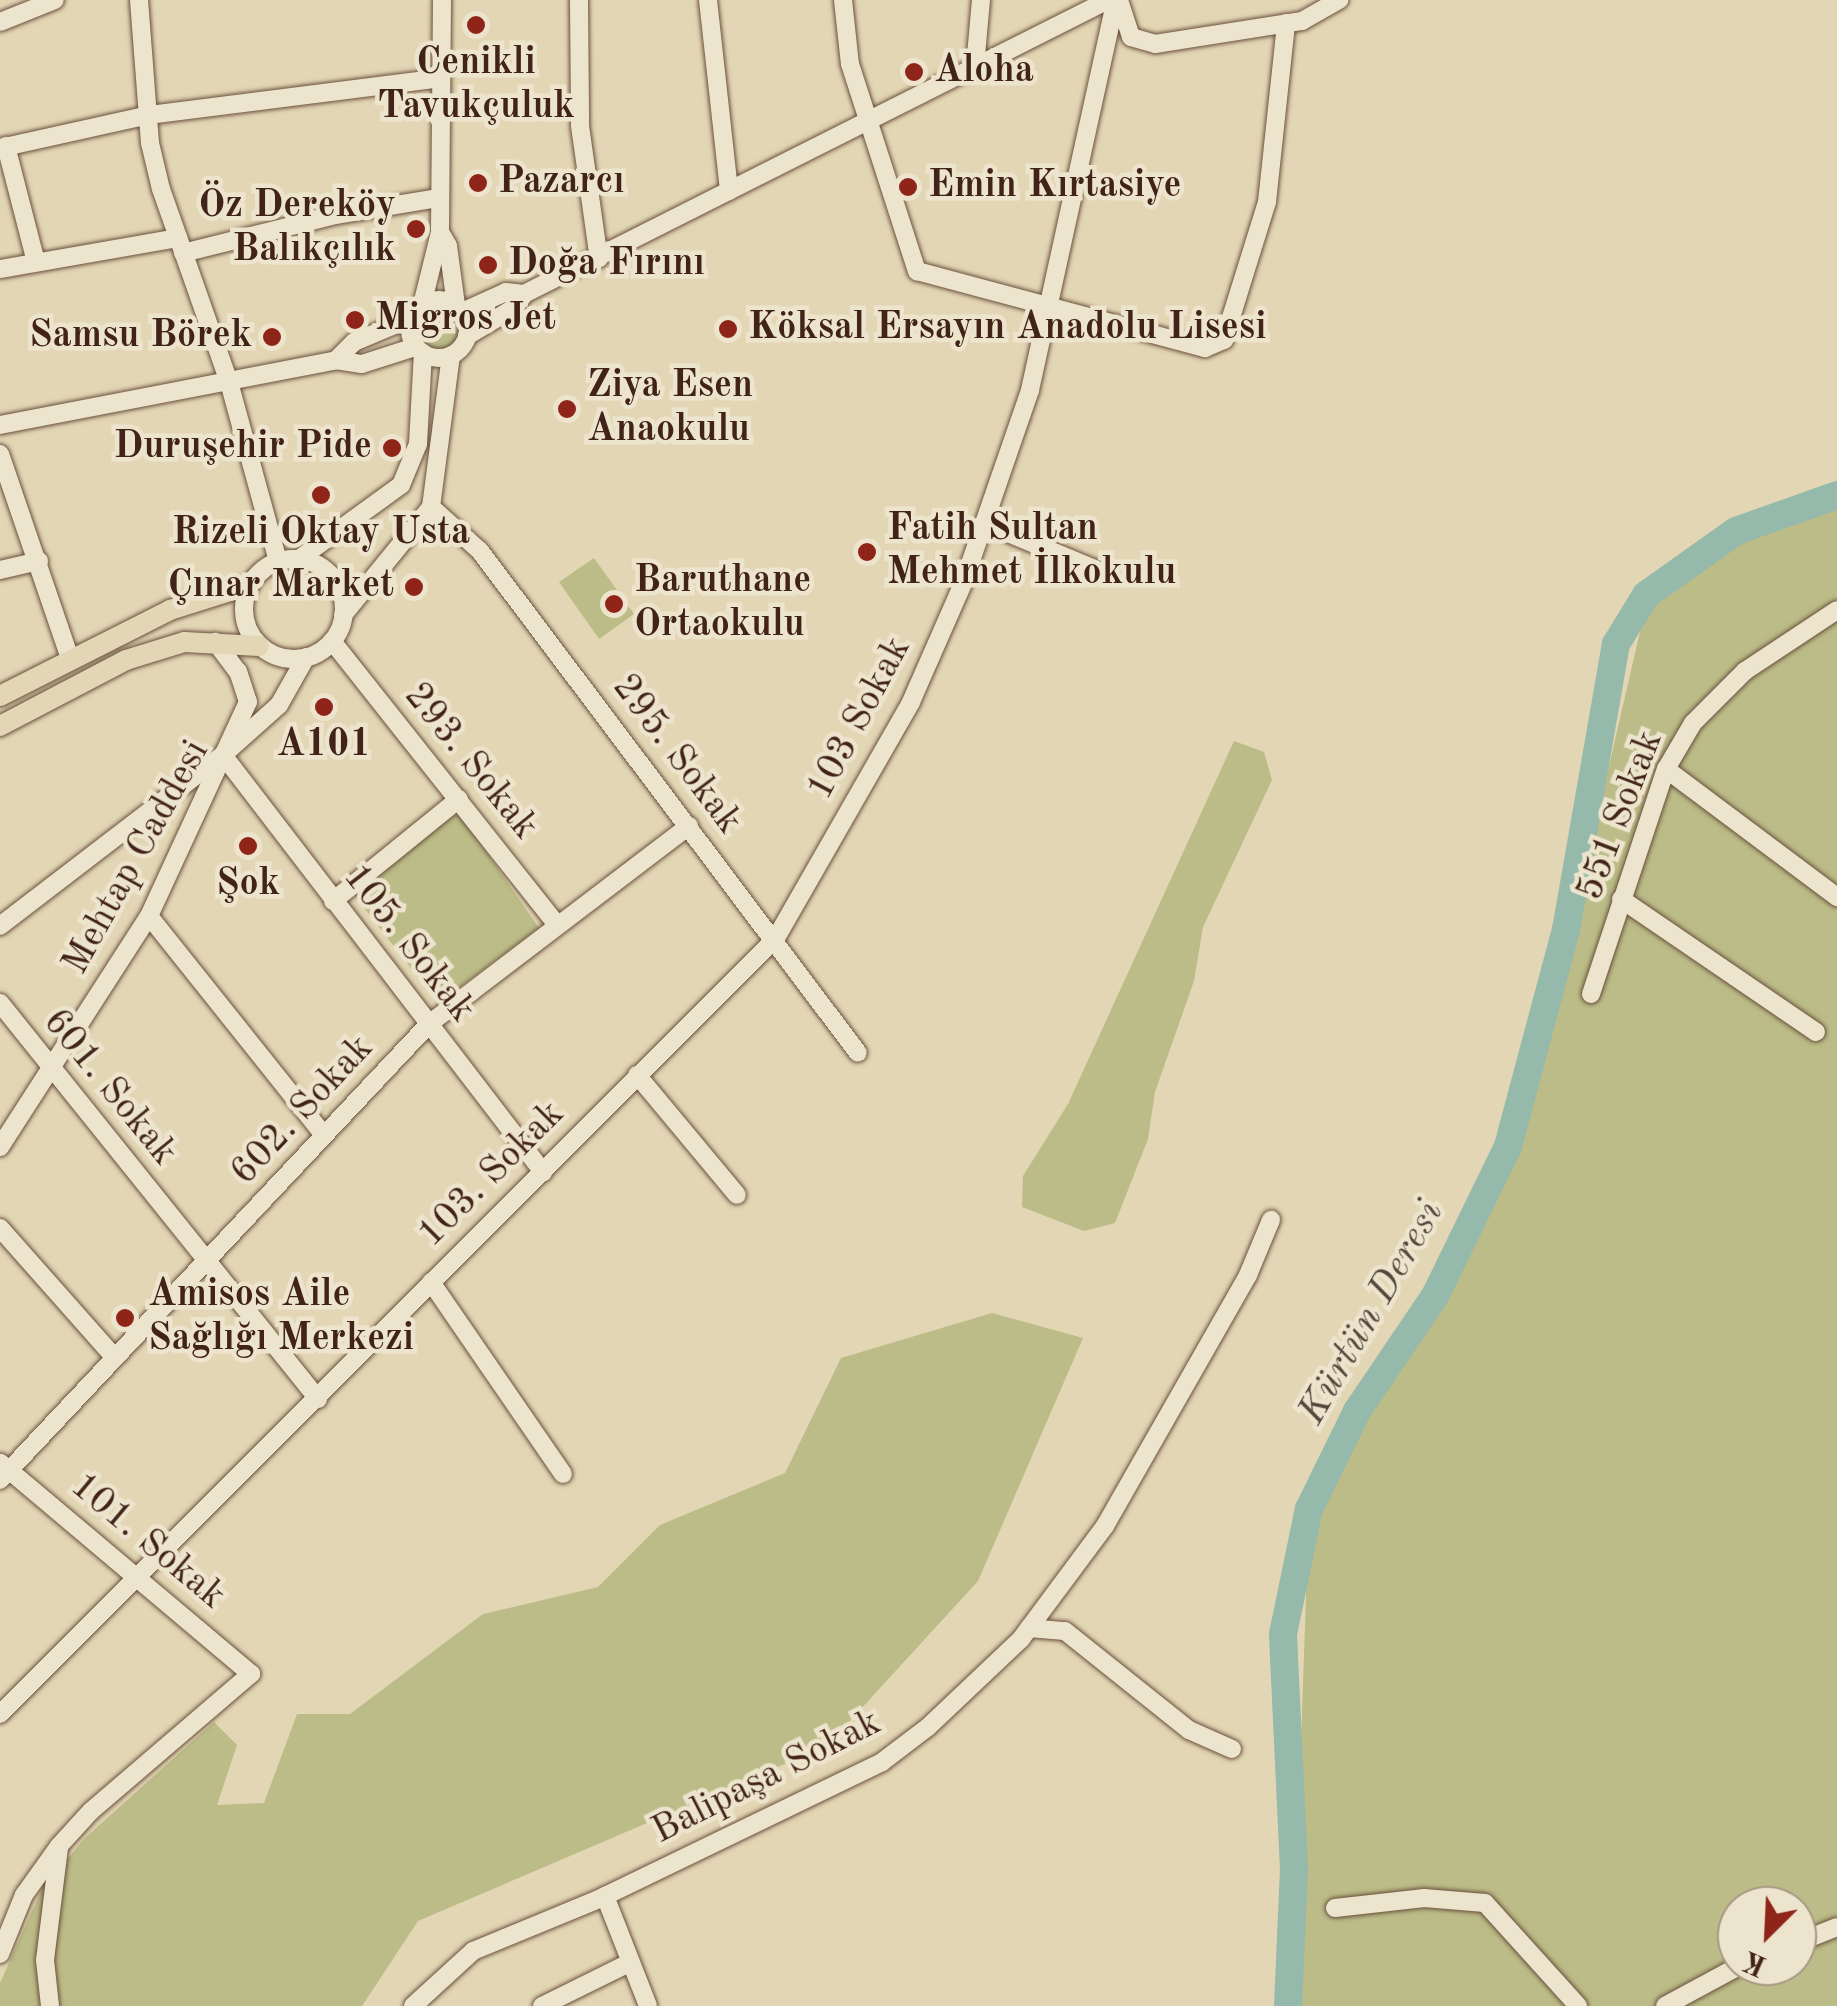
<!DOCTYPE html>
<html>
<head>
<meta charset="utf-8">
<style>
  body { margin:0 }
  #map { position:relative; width:1837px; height:2006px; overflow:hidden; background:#e3d6b4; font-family:"Old Standard TT",serif }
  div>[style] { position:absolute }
  .green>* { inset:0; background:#bbbc87 }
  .round { border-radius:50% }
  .river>* { height:28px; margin:-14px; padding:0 14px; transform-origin:14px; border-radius:14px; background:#95b9aa }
  .roads { filter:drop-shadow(0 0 2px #6a503e) drop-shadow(0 0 2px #6a503e) }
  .minor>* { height:18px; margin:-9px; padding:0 9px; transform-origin:9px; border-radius:9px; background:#ede4ce }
  .minor>.ring { margin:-9px; padding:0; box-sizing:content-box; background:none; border:18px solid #ede4ce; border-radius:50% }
  .major>* { height:20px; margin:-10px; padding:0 10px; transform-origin:10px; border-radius:10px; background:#e3d6b4 }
  .dots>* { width:28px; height:28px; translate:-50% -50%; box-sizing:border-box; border:5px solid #ede4ce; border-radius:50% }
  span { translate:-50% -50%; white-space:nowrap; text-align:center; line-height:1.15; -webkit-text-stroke:9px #ede4ce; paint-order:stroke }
  .poi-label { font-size:38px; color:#412317; font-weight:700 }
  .left { translate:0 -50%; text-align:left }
  .right { translate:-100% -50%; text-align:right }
  .street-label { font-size:38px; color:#412317 }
  .water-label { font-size:40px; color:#56483c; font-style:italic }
  .north { position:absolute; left:1717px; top:1886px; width:100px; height:100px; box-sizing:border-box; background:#ede4ce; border:2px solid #a89785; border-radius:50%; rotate:204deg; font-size:28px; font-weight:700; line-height:40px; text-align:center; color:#412317 }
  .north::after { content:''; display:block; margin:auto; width:35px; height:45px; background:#8f2418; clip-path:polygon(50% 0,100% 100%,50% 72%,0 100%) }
</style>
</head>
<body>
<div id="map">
  <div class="green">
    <div class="round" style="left:420px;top:310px;width:40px;height:40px"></div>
    <div style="clip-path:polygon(evenodd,1837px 500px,1837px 2006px,1292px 2006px,1309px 1509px,1435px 1296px,1508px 1146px,1551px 1016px,1646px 606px,1736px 531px,1837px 500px,1737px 1906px,1797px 1906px,1797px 1966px,1737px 1966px,1737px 1906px)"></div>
    <div style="clip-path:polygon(594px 558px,634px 614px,599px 639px,559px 582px)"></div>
    <div style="clip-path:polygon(1234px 741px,1264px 752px,1272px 780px,1203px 927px,1194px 981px,1155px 1092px,1148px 1139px,1115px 1223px,1084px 1231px,1022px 1207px,1023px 1176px,1068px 1104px)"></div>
    <div style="clip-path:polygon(449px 816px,461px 816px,539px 928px,438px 1003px,355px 896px)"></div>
    <div style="clip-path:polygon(992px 1313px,1083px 1338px,978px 1581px,827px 1746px,418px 1921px,362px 2006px,0 2006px,0 1983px,41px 1891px,84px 1839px,214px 1722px,237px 1745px,217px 1805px,264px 1803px,297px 1714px,350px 1714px,483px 1614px,598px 1587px,660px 1525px,785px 1473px,841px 1358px)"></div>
  </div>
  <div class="river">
    <div style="left:1288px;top:2006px;width:137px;rotate:-87.5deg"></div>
    <div style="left:1294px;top:1869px;width:235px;rotate:-92.7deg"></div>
    <div style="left:1283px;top:1634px;width:128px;rotate:-78.3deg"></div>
    <div style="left:1309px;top:1509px;width:109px;rotate:-63.9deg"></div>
    <div style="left:1357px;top:1411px;width:139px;rotate:-55.9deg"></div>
    <div style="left:1435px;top:1296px;width:167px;rotate:-64deg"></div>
    <div style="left:1508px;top:1146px;width:224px;rotate:-75deg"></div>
    <div style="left:1566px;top:930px;width:290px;rotate:-80.1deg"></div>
    <div style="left:1616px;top:644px;width:57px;rotate:-58.5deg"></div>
    <div style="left:1646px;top:595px;width:110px;rotate:-35.4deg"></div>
    <div style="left:1736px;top:531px;width:107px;rotate:-19.6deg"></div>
  </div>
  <div class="roads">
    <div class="minor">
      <div style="left:139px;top:0;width:143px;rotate:85.6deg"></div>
      <div style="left:150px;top:143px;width:47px;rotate:76.6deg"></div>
      <div style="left:161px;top:189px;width:205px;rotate:70.6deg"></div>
      <div style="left:229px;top:382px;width:186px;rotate:74.7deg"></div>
      <div style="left:442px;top:0;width:232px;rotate:90.5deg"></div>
      <div style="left:440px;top:232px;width:16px;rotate:60deg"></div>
      <div style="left:448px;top:246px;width:60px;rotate:82.3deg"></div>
      <div style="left:579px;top:0;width:126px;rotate:89.5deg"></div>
      <div style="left:580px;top:126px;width:134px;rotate:81.9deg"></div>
      <div style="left:708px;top:0;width:192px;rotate:83.7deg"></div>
      <div style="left:843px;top:0;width:64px;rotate:83.8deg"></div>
      <div style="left:850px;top:64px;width:218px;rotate:72.1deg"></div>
      <div style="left:917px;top:271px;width:298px;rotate:15deg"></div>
      <div style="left:1205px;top:348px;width:21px;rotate:-23deg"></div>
      <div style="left:1224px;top:340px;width:145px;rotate:-72.7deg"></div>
      <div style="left:1267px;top:202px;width:180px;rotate:-83.9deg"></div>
      <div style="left:1119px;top:0;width:39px;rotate:72deg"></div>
      <div style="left:1131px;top:37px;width:25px;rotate:16deg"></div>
      <div style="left:1155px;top:44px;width:149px;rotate:-8.9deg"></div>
      <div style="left:1302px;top:21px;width:43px;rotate:-29.6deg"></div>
      <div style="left:0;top:22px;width:59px;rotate:-21.8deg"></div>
      <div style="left:975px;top:67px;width:67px;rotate:-84.9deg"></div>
      <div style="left:6px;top:146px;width:120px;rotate:75.5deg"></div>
      <div style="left:0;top:148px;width:153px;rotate:-12.5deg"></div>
      <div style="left:149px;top:115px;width:294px;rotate:-7.2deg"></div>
      <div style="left:183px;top:253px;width:157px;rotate:-14deg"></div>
      <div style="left:335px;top:215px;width:104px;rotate:-9.4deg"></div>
      <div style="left:0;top:269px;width:181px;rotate:-9.9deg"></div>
      <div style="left:524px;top:294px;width:654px;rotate:-26.72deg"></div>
      <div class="ring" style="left:410px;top:300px;width:40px;height:40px"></div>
      <div style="left:422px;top:305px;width:75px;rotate:-76.1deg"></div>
      <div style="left:462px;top:312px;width:48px;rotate:-24.4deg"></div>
      <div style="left:506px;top:292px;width:18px;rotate:6deg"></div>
      <div style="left:467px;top:336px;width:55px;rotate:-30.8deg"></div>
      <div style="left:514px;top:308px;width:17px;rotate:-54deg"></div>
      <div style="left:336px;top:360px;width:25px;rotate:-45deg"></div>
      <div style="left:354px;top:342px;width:62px;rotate:-22.8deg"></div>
      <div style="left:0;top:425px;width:342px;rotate:-10.9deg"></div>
      <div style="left:336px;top:360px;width:26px;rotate:9deg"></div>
      <div style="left:362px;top:364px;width:56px;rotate:-17.8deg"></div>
      <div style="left:0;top:454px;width:216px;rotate:71.1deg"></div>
      <div style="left:431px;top:507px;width:66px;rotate:41.9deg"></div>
      <div style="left:480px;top:551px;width:628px;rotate:53.02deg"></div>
      <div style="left:984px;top:523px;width:130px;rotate:22.6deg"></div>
      <div style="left:299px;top:559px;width:126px;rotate:-36deg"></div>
      <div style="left:401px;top:485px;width:44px;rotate:-67.5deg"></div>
      <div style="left:418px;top:444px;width:91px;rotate:-86.9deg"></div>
      <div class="ring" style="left:244px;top:559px;width:82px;height:82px"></div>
      <div style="left:0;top:570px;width:40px;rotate:-13deg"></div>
      <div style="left:343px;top:615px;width:139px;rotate:-50.8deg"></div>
      <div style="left:431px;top:507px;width:153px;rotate:-82.5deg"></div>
      <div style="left:332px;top:641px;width:362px;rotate:51.6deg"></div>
      <div style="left:223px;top:755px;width:526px;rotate:52.5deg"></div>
      <div style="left:1666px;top:769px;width:214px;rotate:36.8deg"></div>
      <div style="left:1621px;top:899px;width:236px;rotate:34.3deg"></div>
      <div style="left:333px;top:901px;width:162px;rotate:-39deg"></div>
      <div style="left:149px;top:916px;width:279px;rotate:51.4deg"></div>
      <div style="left:0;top:926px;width:281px;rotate:-37.5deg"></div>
      <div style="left:223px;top:755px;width:75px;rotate:-41.8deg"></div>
      <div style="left:279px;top:705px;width:55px;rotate:-60.6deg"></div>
      <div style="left:1591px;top:994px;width:237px;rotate:-71.6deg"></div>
      <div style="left:1666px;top:769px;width:53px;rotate:-59.6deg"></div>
      <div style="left:1693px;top:723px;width:74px;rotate:-45deg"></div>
      <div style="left:1745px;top:671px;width:110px;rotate:-33.5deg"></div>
      <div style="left:0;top:1003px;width:508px;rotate:51.23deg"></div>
      <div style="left:637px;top:1075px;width:156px;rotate:50.2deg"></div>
      <div style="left:0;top:1147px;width:275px;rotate:-57.2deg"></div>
      <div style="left:149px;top:916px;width:236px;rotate:-65.2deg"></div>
      <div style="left:248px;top:702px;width:32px;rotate:-108deg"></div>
      <div style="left:238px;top:672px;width:38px;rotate:-127deg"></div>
      <div style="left:0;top:1228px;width:172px;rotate:48.5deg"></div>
      <div style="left:431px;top:1282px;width:233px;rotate:55.5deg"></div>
      <div style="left:0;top:1480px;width:626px;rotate:-46.75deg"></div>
      <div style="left:429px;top:1024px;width:327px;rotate:-37.3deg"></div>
      <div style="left:1029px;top:1628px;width:36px;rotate:5deg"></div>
      <div style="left:1065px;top:1631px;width:159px;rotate:38.6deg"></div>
      <div style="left:1189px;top:1730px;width:47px;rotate:23.8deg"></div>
      <div style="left:0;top:1714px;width:1097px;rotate:-45deg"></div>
      <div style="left:776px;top:938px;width:272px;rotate:-60.2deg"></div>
      <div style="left:911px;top:702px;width:132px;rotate:-66.3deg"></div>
      <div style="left:964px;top:581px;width:202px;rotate:-70.9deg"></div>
      <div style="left:1030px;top:390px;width:399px;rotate:-77.6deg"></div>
      <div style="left:605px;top:1896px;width:118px;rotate:68.6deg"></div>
      <div style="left:1335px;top:1908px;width:90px;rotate:-6.4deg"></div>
      <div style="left:1424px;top:1898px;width:61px;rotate:4.7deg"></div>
      <div style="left:1485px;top:1903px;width:139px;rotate:47.9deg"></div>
      <div style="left:1797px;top:1943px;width:43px;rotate:-21.8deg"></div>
      <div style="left:0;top:1954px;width:64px;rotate:-67.9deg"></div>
      <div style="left:24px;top:1895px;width:60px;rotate:-54.5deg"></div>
      <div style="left:59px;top:1846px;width:47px;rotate:-47.6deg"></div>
      <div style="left:91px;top:1811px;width:211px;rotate:-40.6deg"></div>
      <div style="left:251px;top:1674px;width:328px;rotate:-139.9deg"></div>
      <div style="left:50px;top:2006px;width:46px;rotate:-96.2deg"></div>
      <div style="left:45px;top:1960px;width:113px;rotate:-82.9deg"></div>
      <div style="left:413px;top:2006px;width:81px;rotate:-42.5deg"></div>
      <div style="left:473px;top:1951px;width:136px;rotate:-22.4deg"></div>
      <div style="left:599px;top:1899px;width:314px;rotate:-25.8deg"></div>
      <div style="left:882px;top:1762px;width:58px;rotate:-37.3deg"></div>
      <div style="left:928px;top:1727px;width:128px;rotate:-43.4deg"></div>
      <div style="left:1021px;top:1639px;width:141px;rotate:-53.4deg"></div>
      <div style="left:1105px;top:1526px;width:289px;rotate:-60.3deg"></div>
      <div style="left:1248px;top:1275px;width:60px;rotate:-67.3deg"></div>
      <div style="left:542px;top:2006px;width:99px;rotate:-26.3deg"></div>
      <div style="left:1665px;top:2006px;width:84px;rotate:-28.4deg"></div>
    </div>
    <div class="major">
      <div style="left:0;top:696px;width:191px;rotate:-26.8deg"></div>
      <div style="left:170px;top:610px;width:83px;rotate:-17.6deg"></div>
      <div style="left:0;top:726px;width:142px;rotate:-27.6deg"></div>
      <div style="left:126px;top:660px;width:61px;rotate:-17.2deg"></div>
      <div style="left:184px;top:642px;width:75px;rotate:3.1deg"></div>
    </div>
  </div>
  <div class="dots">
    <div style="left:476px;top:25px;background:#8f2418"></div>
    <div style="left:914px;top:72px;background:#8f2418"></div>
    <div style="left:478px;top:183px;background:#8f2418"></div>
    <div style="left:908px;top:187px;background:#8f2418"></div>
    <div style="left:416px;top:229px;background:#8f2418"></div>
    <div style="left:488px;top:265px;background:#8f2418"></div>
    <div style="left:355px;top:320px;background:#8f2418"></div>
    <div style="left:728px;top:329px;background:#8f2418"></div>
    <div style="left:272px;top:337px;background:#8f2418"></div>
    <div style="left:567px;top:409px;background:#8f2418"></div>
    <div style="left:392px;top:448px;background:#8f2418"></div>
    <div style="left:321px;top:495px;background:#8f2418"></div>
    <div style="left:867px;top:552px;background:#8f2418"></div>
    <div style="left:414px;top:587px;background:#8f2418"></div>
    <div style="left:614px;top:604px;background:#8f2418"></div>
    <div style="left:324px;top:707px;background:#8f2418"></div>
    <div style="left:248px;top:846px;background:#8f2418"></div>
    <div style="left:125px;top:1318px;background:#8f2418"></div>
  </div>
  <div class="poi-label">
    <span style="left:476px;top:86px">Cenikli<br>Tavukçuluk</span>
    <span class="left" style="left:934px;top:72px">Aloha</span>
    <span class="left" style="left:498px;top:183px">Pazarcı</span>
    <span class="left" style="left:928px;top:187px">Emin Kırtasiye</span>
    <span class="right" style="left:396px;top:229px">Öz Dereköy<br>Balıkçılık</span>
    <span class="left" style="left:508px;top:265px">Doğa Fırını</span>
    <span class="left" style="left:375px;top:320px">Migros Jet</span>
    <span class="left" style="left:748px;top:329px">Köksal Ersayın Anadolu Lisesi</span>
    <span class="right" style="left:252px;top:337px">Samsu Börek</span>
    <span class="left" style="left:587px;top:409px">Ziya Esen<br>Anaokulu</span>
    <span class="right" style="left:372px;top:448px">Duruşehir Pide</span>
    <span class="left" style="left:887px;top:552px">Fatih Sultan<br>Mehmet İlkokulu</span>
    <span style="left:321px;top:534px">Rizeli Oktay Usta</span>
    <span class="left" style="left:634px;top:604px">Baruthane<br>Ortaokulu</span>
    <span class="right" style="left:394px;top:587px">Çınar Market</span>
    <span style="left:324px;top:746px">A101</span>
    <span style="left:248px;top:885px">Şok</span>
    <span class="left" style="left:148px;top:1318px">Amisos Aile<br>Sağlığı Merkezi</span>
  </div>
  <div class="street-label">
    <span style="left:860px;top:719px;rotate:-62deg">103 Sokak</span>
    <span style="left:676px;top:755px;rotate:53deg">295. Sokak</span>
    <span style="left:470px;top:762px;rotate:51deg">293. Sokak</span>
    <span style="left:1621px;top:816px;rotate:-69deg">551 Sokak</span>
    <span style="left:137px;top:858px;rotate:-61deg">Mehtap Caddesi</span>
    <span style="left:408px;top:944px;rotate:52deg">105. Sokak</span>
    <span style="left:109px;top:1088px;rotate:51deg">601. Sokak</span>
    <span style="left:303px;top:1111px;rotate:-47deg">602. Sokak</span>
    <span style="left:492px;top:1175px;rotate:-45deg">103. Sokak</span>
    <span style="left:147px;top:1542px;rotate:40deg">101. Sokak</span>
    <span style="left:767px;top:1778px;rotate:-27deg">Balipaşa Sokak</span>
  </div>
  <div class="water-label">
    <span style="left:1372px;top:1313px;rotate:-60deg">Kürtün Deresi</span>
  </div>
  <div class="north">K</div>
</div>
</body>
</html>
